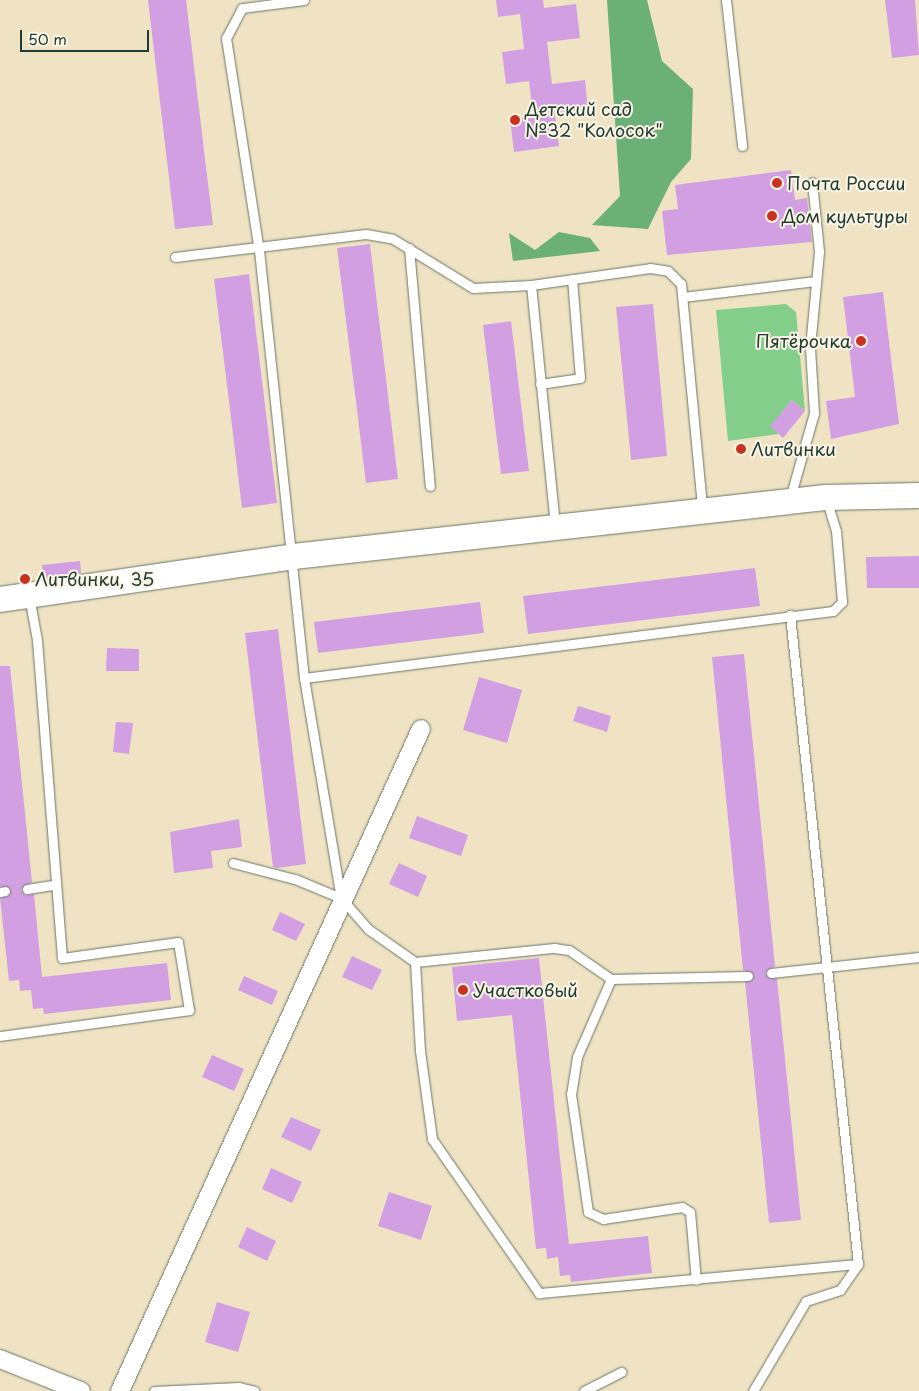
<!DOCTYPE html>
<html>
<head>
<meta charset="utf-8">
<style>
  body { margin:0 }
  #map { position:relative; width:919px; height:1391px; overflow:hidden; background:#efe3c4; font-family:"Playpen Sans",sans-serif }
  div>[style] { position:absolute }
  .green>* { inset:0; background:#84ce8b }
  .forest>* { inset:0; background:#6bb177 }
  .building>* { inset:0; background:#d2a0e2 }
  .roads { filter:drop-shadow(0 0 1px #687766) drop-shadow(0 0 1px #687766) }
  .lane>* { height:9px; margin:-4.5px; padding:0 4.5px; transform-origin:4.5px; border-radius:4.5px; background:#fff }
  .street>* { height:18px; margin:-9px; padding:0 9px; transform-origin:9px; border-radius:9px; background:#fff }
  .secondary>* { height:25px; margin:-12.5px; padding:0 12.5px; transform-origin:12.5px; border-radius:12.5px; background:#fff }
  .dots>* { width:14px; height:14px; translate:-50% -50%; box-sizing:border-box; border:2px solid #fcf5e5; border-radius:50% }
  span { translate:-50% -50%; white-space:nowrap; text-align:center; line-height:1.15; -webkit-text-stroke:4px #fcf5e5; paint-order:stroke }
  .poi-label { font-size:18px; color:#1f3d34 }
  .left { translate:0 -50%; text-align:left }
  .right { translate:-100% -50%; text-align:right }
  .scale { position:absolute; left:20px; top:30px; width:129px; height:22px; box-sizing:border-box; border:2px solid #1f3d34; border-top:0; padding-left:6px; font-size:15px; line-height:18px; white-space:nowrap; color:#1f3d34; -webkit-text-stroke:4px #fcf5e5; paint-order:stroke }
</style>
</head>
<body>
<div id="map">
  <div class="green">
    <div style="clip-path:polygon(786px 304px,796px 312px,805px 411px,792px 400px,771px 426px,779px 434px,728px 441px,716px 310px)"></div>
  </div>
  <div class="forest">
    <div style="clip-path:polygon(607px 0,647px 0,662px 61px,693px 89px,691px 159px,671px 182px,648px 229px,592px 225px,620px 196px)"></div>
    <div style="clip-path:polygon(559px 232px,590px 238px,600px 251px,513px 261px,509px 233px,535px 250px)"></div>
  </div>
  <div class="building">
    <div style="clip-path:polygon(148px 0,186px 0,213px 225px,175px 229px)"></div>
    <div style="clip-path:polygon(496px 0,543px 0,544px 8px,576px 4px,580px 38px,547px 42px,552px 84px,585px 80px,588px 110px,555px 114px,559px 146px,514px 152px,510px 119px,533px 116px,529px 81px,506px 84px,502px 52px,524px 49px,520px 14px,498px 17px)"></div>
    <div style="clip-path:polygon(885px 0,915px 0,919px 55px,892px 58px)"></div>
    <div style="clip-path:polygon(791px 170px,795px 200px,807px 198px,812px 242px,667px 255px,662px 211px,678px 209px,675px 185px)"></div>
    <div style="clip-path:polygon(370px 244px,398px 479px,366px 483px,337px 248px)"></div>
    <div style="clip-path:polygon(249px 274px,277px 503px,242px 508px,214px 279px)"></div>
    <div style="clip-path:polygon(883px 292px,899px 424px,831px 439px,826px 401px,855px 397px,843px 297px)"></div>
    <div style="clip-path:polygon(653px 304px,667px 456px,631px 460px,616px 307px)"></div>
    <div style="clip-path:polygon(511px 321px,529px 471px,501px 474px,483px 325px)"></div>
    <div style="clip-path:polygon(792px 400px,805px 411px,783px 438px,770px 426px)"></div>
    <div style="clip-path:polygon(919px 556px,919px 588px,867px 588px,866px 557px)"></div>
    <div style="clip-path:polygon(80px 561px,81px 573px,43px 578px,42px 565px)"></div>
    <div style="clip-path:polygon(755px 568px,760px 606px,528px 634px,523px 596px)"></div>
    <div style="clip-path:polygon(480px 602px,484px 633px,318px 653px,314px 622px)"></div>
    <div style="clip-path:polygon(278px 629px,306px 864px,277px 868px,273px 867px,245px 633px)"></div>
    <div style="clip-path:polygon(107px 648px,139px 649px,139px 671px,106px 671px)"></div>
    <div style="clip-path:polygon(744px 654px,775px 966px,765px 973px,777px 979px,801px 1220px,769px 1223px,745px 982px,754px 975px,743px 970px,712px 657px)"></div>
    <div style="clip-path:polygon(0 666px,10px 666px,32px 882px,21px 889px,25px 895px,34px 894px,42px 977px,167px 963px,171px 1000px,44px 1014px,43px 1008px,33px 1009px,31px 990px,20px 991px,19px 980px,9px 981px,0 898px,11px 890px,0 886px)"></div>
    <div style="clip-path:polygon(479px 677px,522px 690px,507px 743px,463px 730px)"></div>
    <div style="clip-path:polygon(578px 706px,611px 716px,607px 732px,573px 721px)"></div>
    <div style="clip-path:polygon(116px 722px,133px 723px,129px 754px,113px 752px)"></div>
    <div style="clip-path:polygon(417px 816px,468px 835px,461px 856px,409px 838px)"></div>
    <div style="clip-path:polygon(239px 819px,242px 847px,211px 851px,213px 868px,174px 873px,170px 832px)"></div>
    <div style="clip-path:polygon(399px 863px,427px 876px,418px 897px,389px 884px)"></div>
    <div style="clip-path:polygon(280px 912px,305px 924px,296px 941px,272px 930px)"></div>
    <div style="clip-path:polygon(352px 956px,382px 970px,372px 990px,342px 977px)"></div>
    <div style="clip-path:polygon(539px 958px,569px 1244px,648px 1236px,652px 1273px,571px 1282px,570px 1275px,560px 1276px,558px 1257px,547px 1259px,546px 1248px,536px 1249px,512px 1015px,457px 1021px,452px 967px)"></div>
    <div style="clip-path:polygon(244px 976px,278px 991px,272px 1005px,238px 990px)"></div>
    <div style="clip-path:polygon(212px 1055px,244px 1069px,234px 1091px,202px 1077px)"></div>
    <div style="clip-path:polygon(291px 1117px,321px 1130px,311px 1151px,281px 1137px)"></div>
    <div style="clip-path:polygon(271px 1168px,302px 1182px,292px 1203px,262px 1189px)"></div>
    <div style="clip-path:polygon(389px 1192px,432px 1206px,421px 1240px,378px 1226px)"></div>
    <div style="clip-path:polygon(247px 1227px,276px 1241px,267px 1261px,238px 1247px)"></div>
    <div style="clip-path:polygon(217px 1302px,250px 1312px,238px 1352px,205px 1342px)"></div>
  </div>
  <div class="roads">
    <div class="lane">
      <div style="left:304px;top:0;width:63px;rotate:172.6deg"></div>
      <div style="left:242px;top:8px;width:34px;rotate:118deg"></div>
      <div style="left:226px;top:38px;width:215px;rotate:81.2deg"></div>
      <div style="left:259px;top:250px;width:430px;rotate:84deg"></div>
      <div style="left:304px;top:678px;width:223px;rotate:80.5deg"></div>
      <div style="left:726px;top:0;width:147px;rotate:83.7deg"></div>
      <div style="left:409px;top:248px;width:239px;rotate:85deg"></div>
      <div style="left:175px;top:257px;width:192px;rotate:-6.9deg"></div>
      <div style="left:366px;top:234px;width:27px;rotate:10deg"></div>
      <div style="left:393px;top:239px;width:94px;rotate:31.5deg"></div>
      <div style="left:473px;top:288px;width:58px;rotate:-3deg"></div>
      <div style="left:531px;top:285px;width:240px;rotate:84.3deg"></div>
      <div style="left:531px;top:285px;width:120px;rotate:-8.1deg"></div>
      <div style="left:650px;top:268px;width:18px;rotate:9deg"></div>
      <div style="left:668px;top:271px;width:18px;rotate:45deg"></div>
      <div style="left:681px;top:284px;width:225px;rotate:84.6deg"></div>
      <div style="left:683px;top:297px;width:133px;rotate:-6.9deg"></div>
      <div style="left:540px;top:384px;width:40px;rotate:-8.5deg"></div>
      <div style="left:580px;top:378px;width:99px;rotate:-94.6deg"></div>
      <div style="left:790px;top:498px;width:88px;rotate:-74.2deg"></div>
      <div style="left:814px;top:413px;width:66px;rotate:-93.5deg"></div>
      <div style="left:810px;top:347px;width:96px;rotate:-84.6deg"></div>
      <div style="left:819px;top:251px;width:69px;rotate:-95.8deg"></div>
      <div style="left:304px;top:678px;width:533px;rotate:-7.22deg"></div>
      <div style="left:833px;top:611px;width:13px;rotate:-45deg"></div>
      <div style="left:842px;top:602px;width:71px;rotate:-94.8deg"></div>
      <div style="left:836px;top:531px;width:34px;rotate:-107deg"></div>
      <div style="left:233px;top:863px;width:64px;rotate:14.5deg"></div>
      <div style="left:295px;top:879px;width:50px;rotate:22.4deg"></div>
      <div style="left:341px;top:898px;width:41px;rotate:48.9deg"></div>
      <div style="left:368px;top:929px;width:57px;rotate:35.1deg"></div>
      <div style="left:415px;top:962px;width:89px;rotate:86.8deg"></div>
      <div style="left:420px;top:1051px;width:89px;rotate:82.2deg"></div>
      <div style="left:432px;top:1139px;width:188px;rotate:55.2deg"></div>
      <div style="left:539px;top:1293px;width:320px;rotate:-5.2deg"></div>
      <div style="left:27px;top:889px;width:26px;rotate:-9deg"></div>
      <div style="left:0;top:892px;width:5px;rotate:-11deg"></div>
      <div style="left:415px;top:962px;width:140px;rotate:-5.8deg"></div>
      <div style="left:554px;top:948px;width:15px;rotate:8deg"></div>
      <div style="left:569px;top:950px;width:51px;rotate:34.6deg"></div>
      <div style="left:611px;top:979px;width:137px;rotate:-1.3deg"></div>
      <div style="left:771px;top:973px;width:149px;rotate:-6.2deg"></div>
      <div style="left:611px;top:979px;width:85px;rotate:113.6deg"></div>
      <div style="left:577px;top:1057px;width:37px;rotate:99deg"></div>
      <div style="left:571px;top:1094px;width:119px;rotate:81.8deg"></div>
      <div style="left:588px;top:1212px;width:17px;rotate:25deg"></div>
      <div style="left:603px;top:1219px;width:80px;rotate:-8.6deg"></div>
      <div style="left:682px;top:1207px;width:9px;rotate:32deg"></div>
      <div style="left:690px;top:1212px;width:68px;rotate:85deg"></div>
      <div style="left:0;top:1036px;width:191px;rotate:-7.8deg"></div>
      <div style="left:189px;top:1010px;width:69px;rotate:-99.2deg"></div>
      <div style="left:178px;top:942px;width:117px;rotate:172.1deg"></div>
      <div style="left:62px;top:958px;width:319px;rotate:-94.5deg"></div>
      <div style="left:37px;top:640px;width:45px;rotate:-100.3deg"></div>
      <div style="left:154px;top:1391px;width:85px;rotate:-2.7deg"></div>
      <div style="left:239px;top:1387px;width:16px;rotate:14deg"></div>
      <div style="left:584px;top:1391px;width:42px;rotate:-27.2deg"></div>
      <div style="left:753px;top:1391px;width:104px;rotate:-59.5deg"></div>
      <div style="left:806px;top:1301px;width:36px;rotate:-18deg"></div>
      <div style="left:840px;top:1290px;width:32px;rotate:-55deg"></div>
      <div style="left:858px;top:1264px;width:653px;rotate:-95.98deg"></div>
    </div>
    <div class="street">
      <div style="left:0;top:1359px;width:87px;rotate:21.6deg"></div>
      <div style="left:120px;top:1391px;width:727px;rotate:-65.55deg"></div>
    </div>
    <div class="secondary">
      <div style="left:0;top:599px;width:296px;rotate:-8.3deg"></div>
      <div style="left:293px;top:556px;width:535px;rotate:-6.33deg"></div>
      <div style="left:825px;top:497px;width:94px;rotate:-1.2deg"></div>
    </div>
  </div>
  <div class="dots">
    <div style="left:515px;top:120px;background:#c8321e"></div>
    <div style="left:777px;top:183px;background:#c8321e"></div>
    <div style="left:772px;top:216px;background:#c8321e"></div>
    <div style="left:861px;top:341px;background:#c8321e"></div>
    <div style="left:741px;top:449px;background:#c8321e"></div>
    <div style="left:25px;top:579px;background:#c8321e"></div>
    <div style="left:463px;top:990px;background:#c8321e"></div>
  </div>
  <div class="poi-label">
    <span class="left" style="left:525px;top:120px">Детский сад<br>№32 "Колосок"</span>
    <span class="left" style="left:787px;top:183px">Почта России</span>
    <span class="left" style="left:782px;top:216px">Дом культуры</span>
    <span class="right" style="left:851px;top:341px">Пятёрочка</span>
    <span class="left" style="left:751px;top:449px">Литвинки</span>
    <span class="left" style="left:35px;top:579px">Литвинки, 35</span>
    <span class="left" style="left:473px;top:990px">Участковый</span>
  </div>
  <div class="scale">50 m</div>
</div>
</body>
</html>
